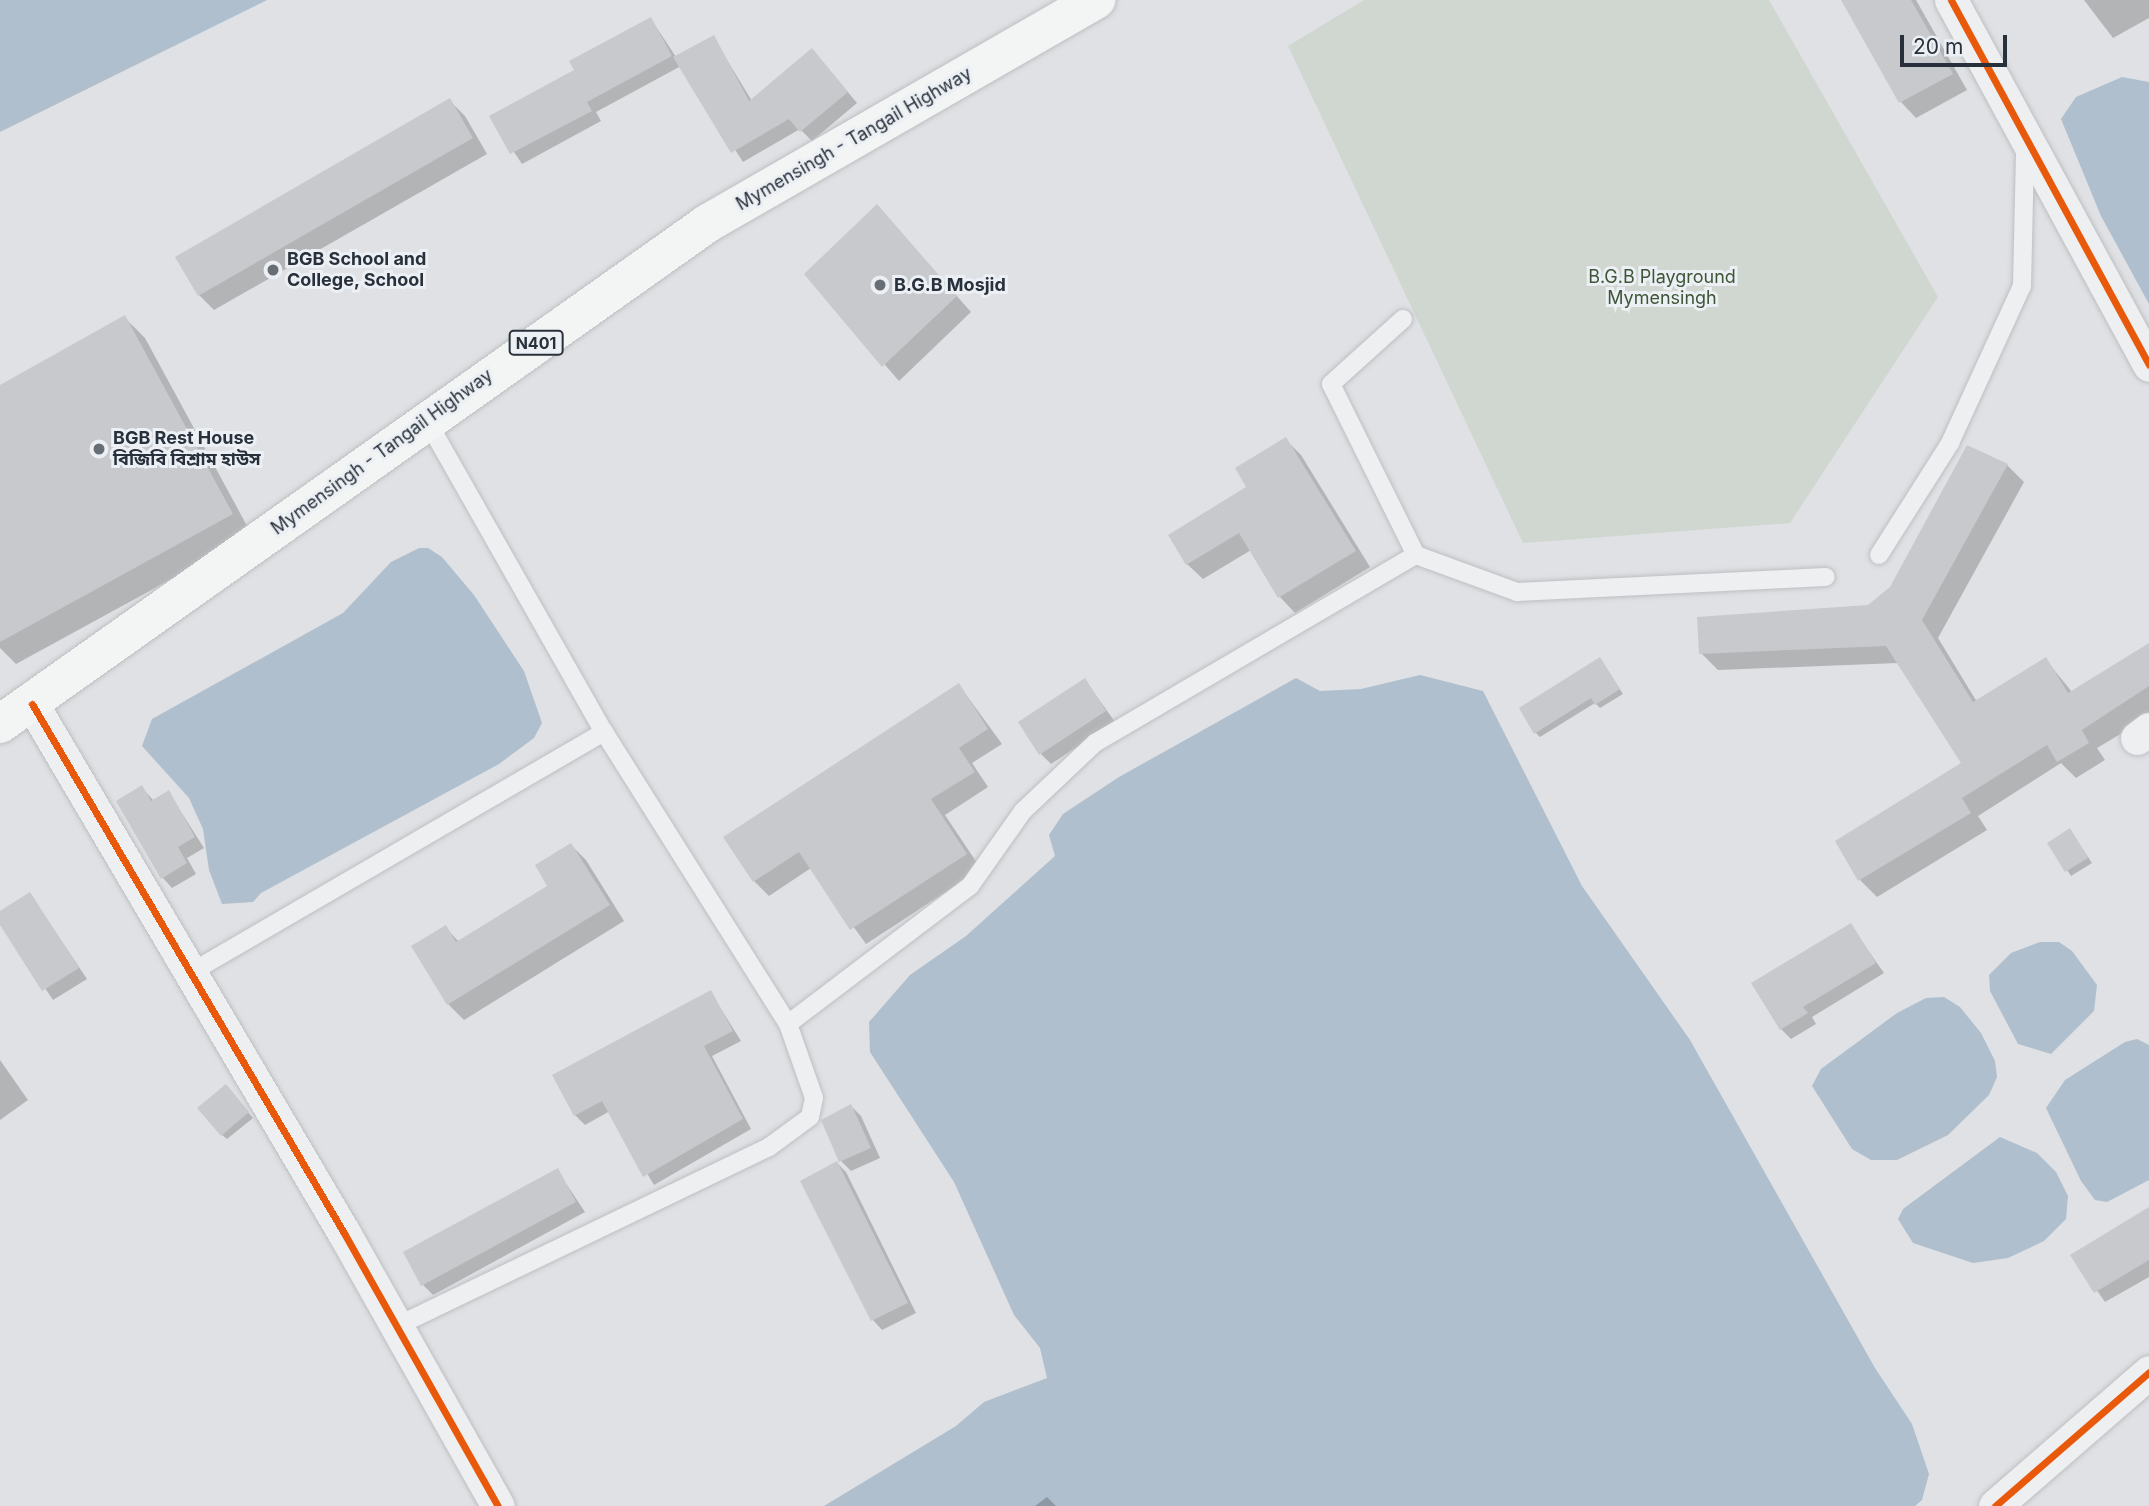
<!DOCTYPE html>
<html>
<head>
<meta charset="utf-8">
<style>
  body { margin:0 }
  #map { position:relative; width:2149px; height:1506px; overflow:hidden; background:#dfe1e4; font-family:Inter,"Noto Sans Bengali",sans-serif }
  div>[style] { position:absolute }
  .green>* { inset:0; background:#d0d7d0 }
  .water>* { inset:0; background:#afbfcd }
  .shadow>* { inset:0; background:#0003 }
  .building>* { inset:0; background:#c7c9cc }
  .roads { filter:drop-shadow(0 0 2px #bdbfc2) drop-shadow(0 0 2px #bdbfc2) }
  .lane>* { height:18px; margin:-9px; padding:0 9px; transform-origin:9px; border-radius:9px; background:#eeeff0 }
  .street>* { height:33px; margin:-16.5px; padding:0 16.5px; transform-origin:16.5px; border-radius:16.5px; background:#eeeff0 }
  .highway>* { height:38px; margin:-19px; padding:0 19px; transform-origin:19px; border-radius:19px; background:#f3f4f4 }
  .cycleway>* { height:7px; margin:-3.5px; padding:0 3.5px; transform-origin:3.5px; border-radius:3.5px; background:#e8590c }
  .dots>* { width:19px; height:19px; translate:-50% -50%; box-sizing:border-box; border:4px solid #ecf0f4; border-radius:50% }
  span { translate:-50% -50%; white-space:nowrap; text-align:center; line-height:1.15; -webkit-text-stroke:6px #ecf0f4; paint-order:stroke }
  .shield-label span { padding:2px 5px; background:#ecf0f4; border:2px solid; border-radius:5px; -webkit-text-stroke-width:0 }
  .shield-label { font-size:16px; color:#28303b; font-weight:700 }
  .street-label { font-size:18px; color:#28303b }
  .poi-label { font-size:18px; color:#28303b; font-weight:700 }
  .left { translate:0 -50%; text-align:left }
  .park-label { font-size:18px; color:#3e5537 }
  .scale { position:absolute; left:1900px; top:35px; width:107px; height:32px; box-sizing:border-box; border:4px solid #28303b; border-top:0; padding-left:9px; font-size:21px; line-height:24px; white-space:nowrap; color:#28303b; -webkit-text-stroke:5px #ecf0f4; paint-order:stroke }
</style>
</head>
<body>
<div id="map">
  <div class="green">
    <div style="clip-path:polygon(1364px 0,1769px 0,1938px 297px,1790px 523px,1523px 543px,1288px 46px)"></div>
  </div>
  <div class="water">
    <div style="clip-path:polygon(0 0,267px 0,0 132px)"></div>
    <div style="clip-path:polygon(2122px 77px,2149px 82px,2149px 304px,2101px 216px,2061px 119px,2076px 97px)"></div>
    <div style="clip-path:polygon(419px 548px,428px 548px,442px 557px,474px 595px,524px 671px,542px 723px,534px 738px,499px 764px,261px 893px,253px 902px,222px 904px,209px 870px,203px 829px,189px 798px,142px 746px,152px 719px,343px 613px,391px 562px)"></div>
    <div style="clip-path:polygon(1420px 675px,1483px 691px,1582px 886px,1690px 1040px,1875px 1368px,1912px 1424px,1929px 1474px,1922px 1500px,1915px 1506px,824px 1506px,956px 1426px,984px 1402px,1047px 1378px,1040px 1348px,1014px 1315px,954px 1182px,870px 1052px,869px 1022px,910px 975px,966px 936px,1055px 856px,1049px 835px,1063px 814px,1119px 777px,1296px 678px,1320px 691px,1361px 689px)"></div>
    <div style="clip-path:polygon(2040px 942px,2059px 942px,2072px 951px,2097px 985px,2094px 1011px,2051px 1054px,2018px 1044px,1990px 991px,1989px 975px,2011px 953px)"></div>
    <div style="clip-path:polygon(1944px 997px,1960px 1007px,1981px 1033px,1995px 1061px,1997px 1077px,1989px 1095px,1948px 1135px,1897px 1160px,1871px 1160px,1852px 1149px,1812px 1086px,1821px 1069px,1897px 1013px,1926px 998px)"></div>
    <div style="clip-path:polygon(2137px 1039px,2149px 1045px,2149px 1180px,2107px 1202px,2095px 1200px,2081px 1181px,2046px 1108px,2065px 1080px,2125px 1042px)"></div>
    <div style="clip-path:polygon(2000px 1137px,2037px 1153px,2056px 1172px,2068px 1196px,2066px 1219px,2044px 1241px,2008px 1258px,1973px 1263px,1913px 1243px,1898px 1219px,1903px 1209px)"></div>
  </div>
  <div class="shadow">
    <div style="clip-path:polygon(1843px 0,1916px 0,1967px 90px,1916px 118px,1901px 102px)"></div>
    <div style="clip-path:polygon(2084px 0,2149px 0,2149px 18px,2113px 38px)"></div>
    <div style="clip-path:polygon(651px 19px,676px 57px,713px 37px,752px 101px,822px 61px,857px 103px,812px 141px,800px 129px,743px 162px,681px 66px,596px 112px,601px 121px,522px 164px,491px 117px,576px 70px)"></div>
    <div style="clip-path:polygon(450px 101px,465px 116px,487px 154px,214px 310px,199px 295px)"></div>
    <div style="clip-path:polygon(877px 206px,971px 312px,899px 381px,806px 274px)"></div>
    <div style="clip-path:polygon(125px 318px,145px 338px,252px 535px,16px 664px,0 648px,0 387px)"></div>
    <div style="clip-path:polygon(1286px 440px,1301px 455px,1370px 567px,1295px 613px,1280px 597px,1251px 550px,1203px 579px,1187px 564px)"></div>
    <div style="clip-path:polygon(2007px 465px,2024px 482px,1938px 638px,1977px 702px,2046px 660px,2072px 692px,2149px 645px,2149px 717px,2097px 748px,2105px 760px,2076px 778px,2061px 763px,1978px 816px,1987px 830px,1877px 897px,1860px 880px,1964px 764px,1898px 663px,1718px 670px,1701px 653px,1868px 607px,1891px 589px)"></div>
    <div style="clip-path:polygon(1600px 659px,1623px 694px,1600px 708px,1595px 703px,1540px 737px,1535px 732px)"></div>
    <div style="clip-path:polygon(1085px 680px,1115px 722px,1051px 764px,1041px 754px)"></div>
    <div style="clip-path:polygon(959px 685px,1002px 744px,972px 763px,988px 787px,945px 815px,981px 869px,866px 944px,811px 868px,769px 896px,754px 881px)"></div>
    <div style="clip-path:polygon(142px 788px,154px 801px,169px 793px,204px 848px,187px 858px,196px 874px,172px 888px,162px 877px)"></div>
    <div style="clip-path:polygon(2070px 830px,2092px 863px,2071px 876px,2049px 843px)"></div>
    <div style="clip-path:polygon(571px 845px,586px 860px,624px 921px,464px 1020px,448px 1004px,413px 947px,445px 927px,459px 942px,550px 886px)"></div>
    <div style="clip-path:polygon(30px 894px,87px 979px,53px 1000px,0 921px,0 913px)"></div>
    <div style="clip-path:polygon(1851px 926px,1884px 973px,1812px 1017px,1816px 1024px,1791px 1039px,1781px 1029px)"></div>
    <div style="clip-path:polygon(711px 993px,741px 1041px,712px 1056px,751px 1129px,654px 1185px,610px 1111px,585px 1125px,575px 1115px)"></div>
    <div style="clip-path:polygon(0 1060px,28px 1100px,0 1120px)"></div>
    <div style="clip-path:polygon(230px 1091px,253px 1118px,227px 1139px,222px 1135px)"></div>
    <div style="clip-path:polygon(851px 1106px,861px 1116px,880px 1158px,851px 1171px,841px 1161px)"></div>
    <div style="clip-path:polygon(837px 1163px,846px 1172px,916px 1313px,882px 1330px,873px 1320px,802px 1182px)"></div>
    <div style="clip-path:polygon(557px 1170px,585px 1212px,433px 1295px,423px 1285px)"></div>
    <div style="clip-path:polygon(2149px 1212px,2149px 1277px,2105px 1302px,2073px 1256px)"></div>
    <div style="clip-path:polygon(1047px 1497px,1056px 1506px,1035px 1506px)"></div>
  </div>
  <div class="building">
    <div style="clip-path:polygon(1841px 0,1911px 0,1953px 74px,1899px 103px)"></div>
    <div style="clip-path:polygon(651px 17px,672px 56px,587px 102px,592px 111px,510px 154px,489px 116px,574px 70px,569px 61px)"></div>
    <div style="clip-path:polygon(714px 35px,749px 101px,812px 48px,848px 92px,800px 132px,789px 119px,731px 153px,673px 57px)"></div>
    <div style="clip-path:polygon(450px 98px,473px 138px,198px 296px,175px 257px)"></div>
    <div style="clip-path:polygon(877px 204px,957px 296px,882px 367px,804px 274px)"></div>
    <div style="clip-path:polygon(125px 315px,233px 514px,0 642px,0 385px)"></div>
    <div style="clip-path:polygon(1286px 437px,1356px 551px,1278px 598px,1239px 533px,1186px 565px,1168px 535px,1246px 487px,1235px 468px)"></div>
    <div style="clip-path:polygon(1967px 445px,2008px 464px,1922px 620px,1973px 702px,2046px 657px,2068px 693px,2149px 643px,2149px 686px,2082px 730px,2089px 743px,2057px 762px,2047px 745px,1962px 798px,1971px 813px,1858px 881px,1835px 841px,1961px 763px,1886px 646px,1699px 654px,1697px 617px,1868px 605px,1890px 587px)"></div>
    <div style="clip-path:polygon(1600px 657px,1620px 689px,1595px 705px,1591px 698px,1534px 734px,1519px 708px)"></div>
    <div style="clip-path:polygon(1085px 678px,1106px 711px,1039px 755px,1018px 722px)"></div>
    <div style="clip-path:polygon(959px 683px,988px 729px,959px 748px,975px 772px,931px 799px,967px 854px,850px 930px,799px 852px,753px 882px,723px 837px)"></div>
    <div style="clip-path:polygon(142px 785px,151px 801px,169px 790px,195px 837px,178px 847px,187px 863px,161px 879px,116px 801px)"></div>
    <div style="clip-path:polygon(2070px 828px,2088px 858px,2065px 872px,2047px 843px)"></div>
    <div style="clip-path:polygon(571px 843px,610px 905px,447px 1005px,411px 946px,446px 925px,456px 942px,547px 886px,535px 865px)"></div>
    <div style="clip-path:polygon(30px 892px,79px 968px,42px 991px,0 925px,0 911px)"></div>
    <div style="clip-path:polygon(1851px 923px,1876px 963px,1803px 1007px,1808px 1013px,1780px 1030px,1751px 983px)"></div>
    <div style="clip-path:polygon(711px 990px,733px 1031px,704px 1046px,743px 1119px,643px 1177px,602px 1101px,574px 1116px,552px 1075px)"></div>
    <div style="clip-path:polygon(226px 1084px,249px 1112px,221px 1136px,197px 1108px)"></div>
    <div style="clip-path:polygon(851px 1104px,871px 1148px,839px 1162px,821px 1120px)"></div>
    <div style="clip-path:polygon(837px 1161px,908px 1303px,871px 1321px,800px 1181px)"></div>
    <div style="clip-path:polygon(558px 1168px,576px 1202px,421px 1286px,403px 1252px)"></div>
    <div style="clip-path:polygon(2149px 1207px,2149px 1260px,2094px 1293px,2070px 1255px)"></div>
  </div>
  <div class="roads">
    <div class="lane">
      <div style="left:1403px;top:319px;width:97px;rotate:137.9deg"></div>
      <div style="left:1331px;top:384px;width:191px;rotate:63.6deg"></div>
      <div style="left:426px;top:419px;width:360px;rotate:60.4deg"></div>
      <div style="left:1879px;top:555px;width:133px;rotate:-57.6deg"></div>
      <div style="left:1950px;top:443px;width:173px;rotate:-65.4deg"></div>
      <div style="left:2022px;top:286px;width:137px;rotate:-88.7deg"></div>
      <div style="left:190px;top:973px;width:479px;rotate:-30.2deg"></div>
      <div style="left:604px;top:732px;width:345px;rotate:57.8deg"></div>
      <div style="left:788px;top:1024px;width:78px;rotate:70.6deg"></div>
      <div style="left:814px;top:1098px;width:19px;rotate:102deg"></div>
      <div style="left:810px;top:1117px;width:51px;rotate:143.8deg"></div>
      <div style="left:769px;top:1147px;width:415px;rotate:154.3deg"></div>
      <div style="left:788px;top:1024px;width:228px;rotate:-37.2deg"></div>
      <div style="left:970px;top:886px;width:92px;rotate:-54.8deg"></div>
      <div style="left:1023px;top:811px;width:99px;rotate:-43.4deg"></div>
      <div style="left:1095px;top:743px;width:372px;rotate:-30.4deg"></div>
      <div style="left:1416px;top:555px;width:108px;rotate:20.1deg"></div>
      <div style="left:1517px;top:592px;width:309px;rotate:-2.8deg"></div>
    </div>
    <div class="street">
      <div style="left:1951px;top:0;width:415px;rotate:61.5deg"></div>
      <div style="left:32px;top:704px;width:614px;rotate:59.47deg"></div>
      <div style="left:344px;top:1233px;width:313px;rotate:60.6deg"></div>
      <div style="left:2137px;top:738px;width:15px;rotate:-37deg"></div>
      <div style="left:1995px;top:1506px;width:204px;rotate:-41deg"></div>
    </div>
    <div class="highway">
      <div style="left:0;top:724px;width:867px;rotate:-35.28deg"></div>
      <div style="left:708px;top:223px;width:448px;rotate:-29.9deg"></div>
    </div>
  </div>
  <div class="cycleway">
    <div style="left:1951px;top:0;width:415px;rotate:61.5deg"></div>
    <div style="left:32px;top:704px;width:614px;rotate:59.47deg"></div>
    <div style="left:344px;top:1233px;width:313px;rotate:60.6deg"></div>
    <div style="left:1995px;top:1506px;width:204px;rotate:-41deg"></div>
  </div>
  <div class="dots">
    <div style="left:273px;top:270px;background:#686e76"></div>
    <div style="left:880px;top:285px;background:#686e76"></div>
    <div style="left:99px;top:449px;background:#686e76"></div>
  </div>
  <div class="shield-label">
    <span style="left:536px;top:343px">N401</span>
  </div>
  <div class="street-label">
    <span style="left:854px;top:139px;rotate:-30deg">Mymensingh - Tangail Highway</span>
    <span style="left:382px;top:452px;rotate:-36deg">Mymensingh - Tangail Highway</span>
  </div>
  <div class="poi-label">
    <span class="left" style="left:287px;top:270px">BGB School and<br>College, School</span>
    <span class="left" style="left:894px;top:285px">B.G.B Mosjid</span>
    <span class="left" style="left:113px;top:449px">BGB Rest House<br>বিজিবি বিশ্রাম হাউস</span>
  </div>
  <div class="park-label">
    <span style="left:1662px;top:288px">B.G.B Playground<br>Mymensingh</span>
  </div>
  <div class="scale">20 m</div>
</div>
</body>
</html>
